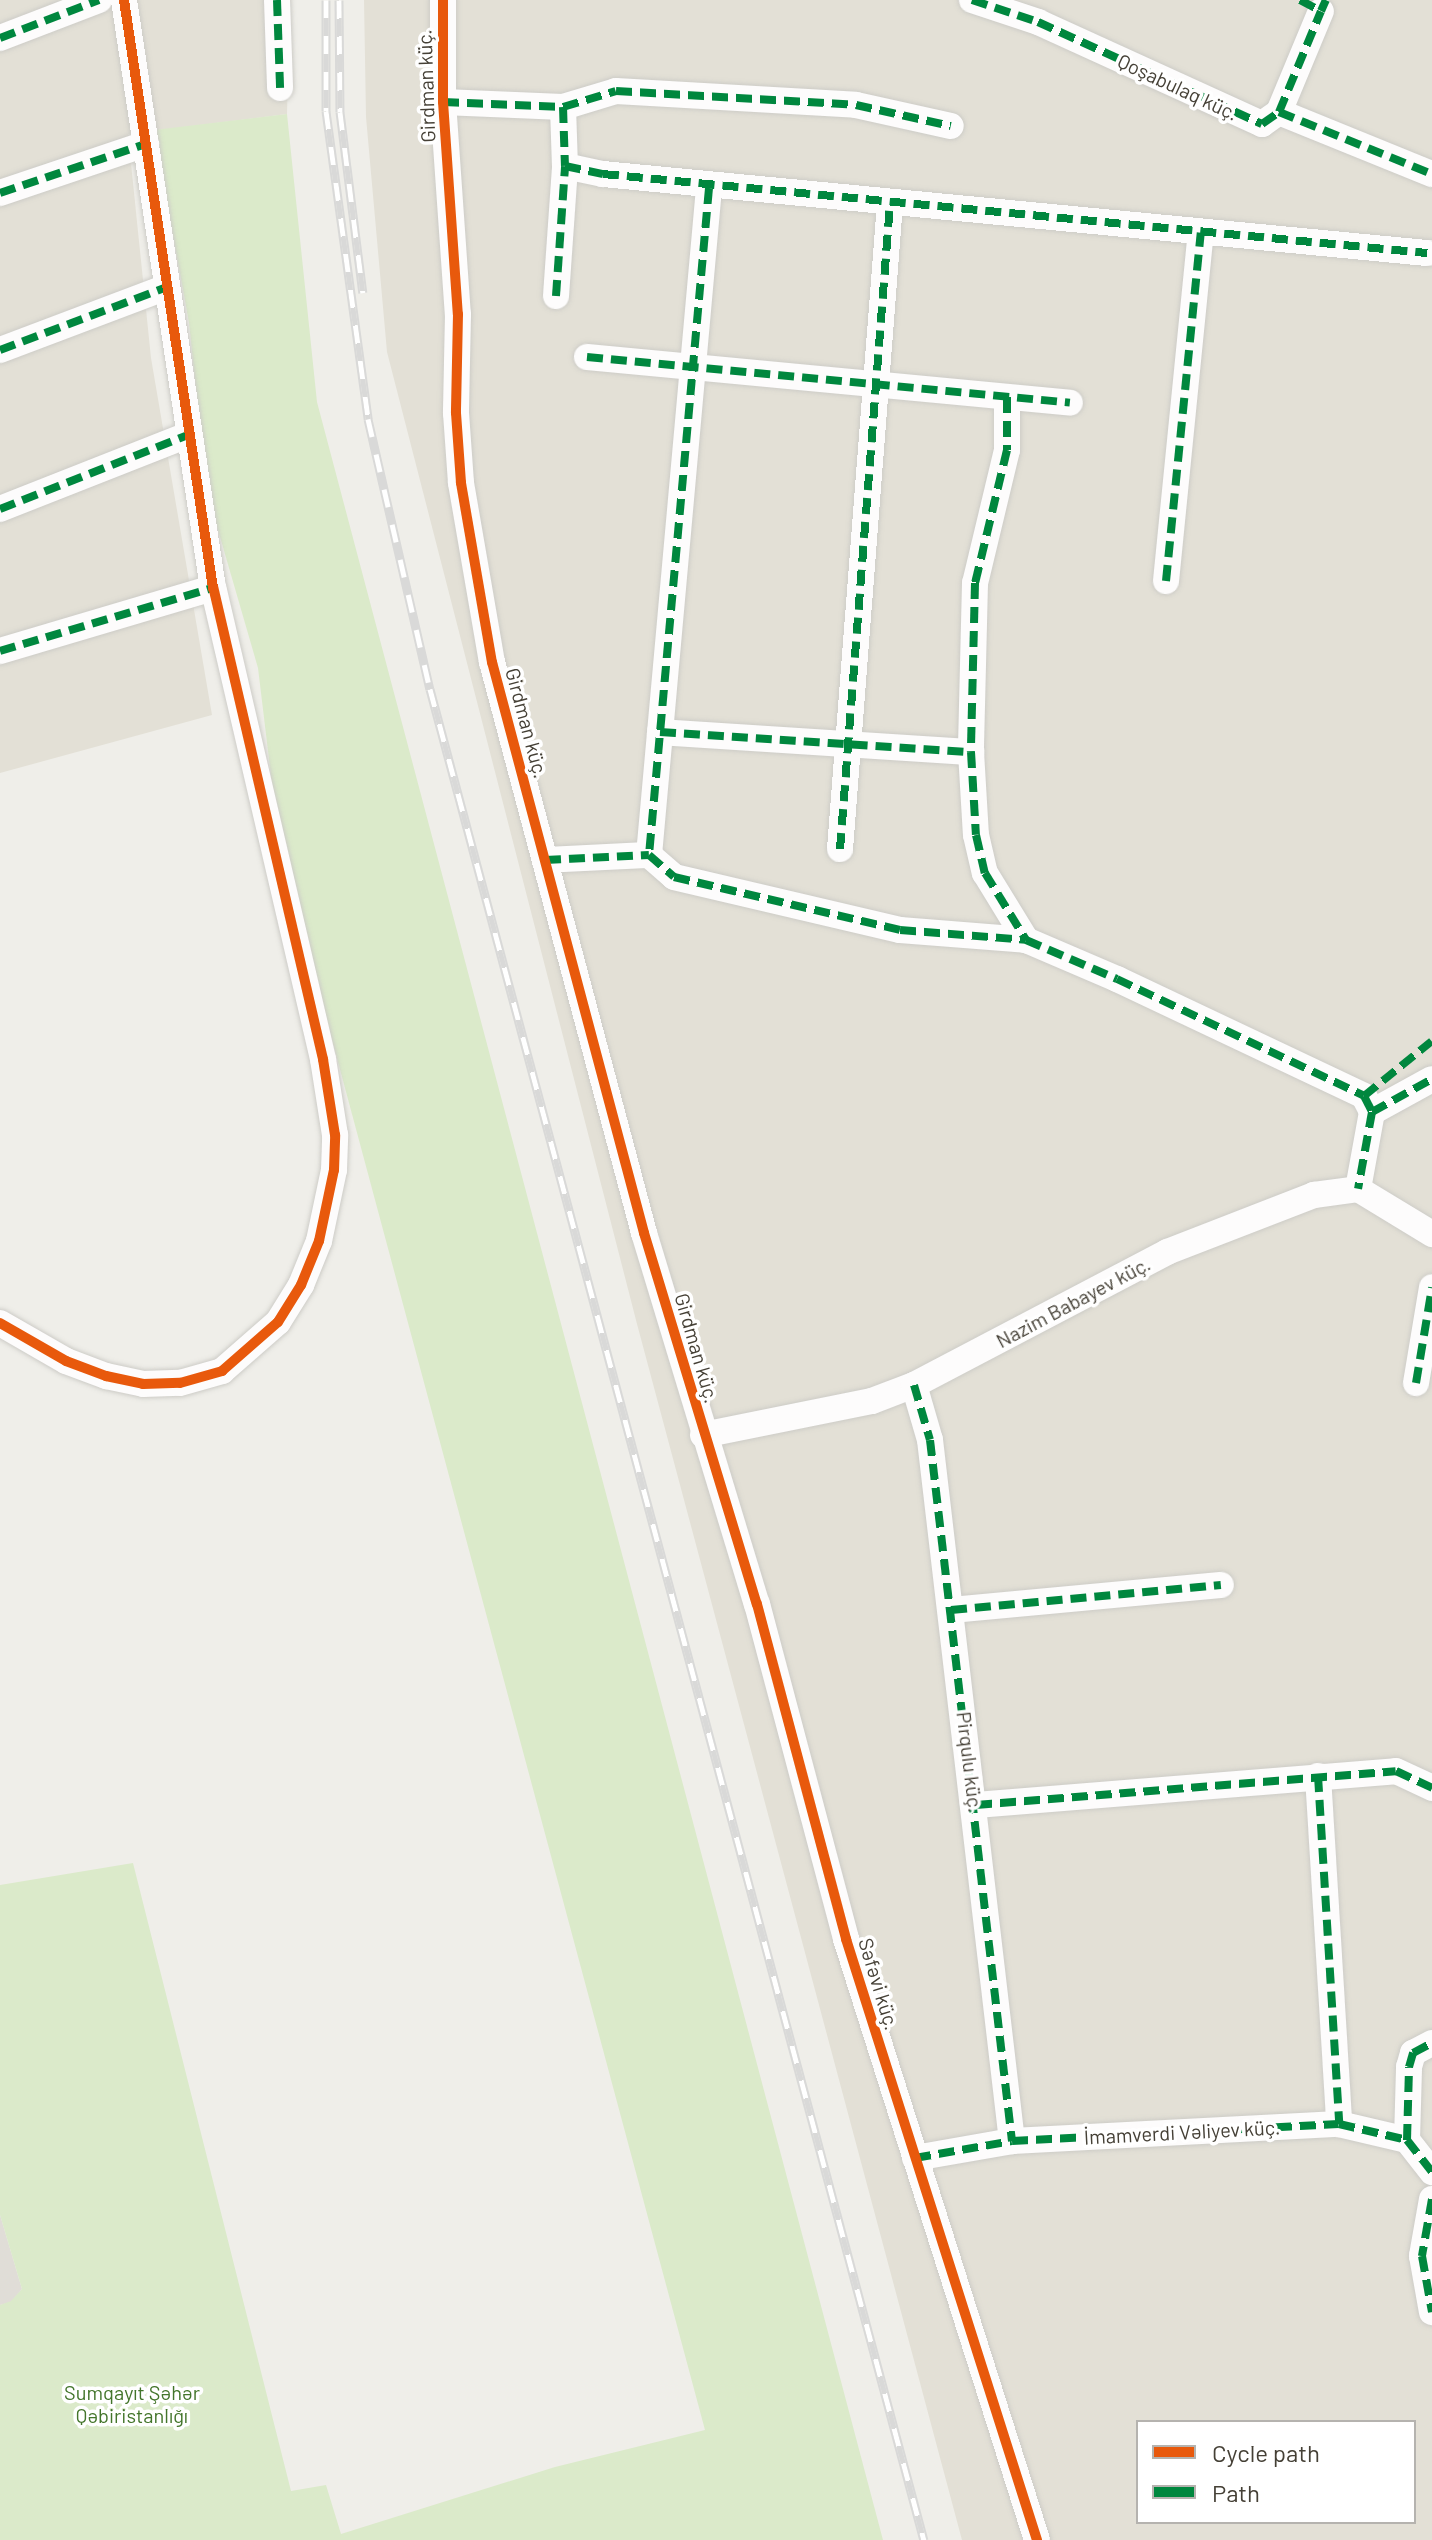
<!DOCTYPE html>
<html>
<head>
<meta charset="utf-8">
<style>
  body { margin:0 }
  #map { position:relative; width:1432px; height:2540px; overflow:hidden; background:#efeee9; font-family:Barlow,sans-serif }
  div>[style] { position:absolute }
  .residential>* { inset:0; background:#e3e0d6 }
  .industrial>* { inset:0; background:#e0ddd7 }
  .green>* { inset:0; background:#dbeaca }
  .roads { filter:drop-shadow(0 0 2px #cdccc7) drop-shadow(0 0 2px #cdccc7) }
  .street>* { height:26px; margin:-13px; padding:0 13px; transform-origin:13px; border-radius:13px; background:#fdfcfc }
  .rail>* { height:9px; margin-top:-4.5px; transform-origin:0; background:repeating-linear-gradient(90deg,#fff 0 18px,#d9d9d8 0 36px); box-sizing:border-box; border-block:2px solid #d9d9d8 }
  .quiet>* { height:8px; margin-top:-4px; transform-origin:0; background:repeating-linear-gradient(90deg,#00873e 0 16px,transparent 0 24px) }
  .cycleway>* { height:10px; margin:-5px; padding:0 5px; transform-origin:5px; border-radius:5px; background:#e8590c }
  span { translate:-50% -50%; white-space:nowrap; text-align:center; line-height:1.15; -webkit-text-stroke:7px #fff; paint-order:stroke }
  .street-label { font-size:20px; color:#454036 }
  .park-label { font-size:20px; color:#43752b }
  .legend { position:absolute; left:1136px; top:2420px; width:280px; height:104px; box-sizing:border-box; background:#fff; border:2px solid #b5b3af; margin:0; padding:10px 14px; list-style:none; font-size:24px; color:#454036 }
  .legend li { display:flex; align-items:center; gap:16px; height:40px }
  .legend b { width:40px; border:2px solid #b5b3af }
</style>
</head>
<body>
<div id="map">
  <div class="residential">
    <div style="clip-path:polygon(0 0,290px 0,287px 114px,128px 134px,151px 358px,212px 715px,0 773px)"></div>
    <div style="clip-path:polygon(evenodd,364px 0,1432px 0,1432px 2540px,962px 2540px,637px 1324px,387px 352px,366px 117px,364px 0,1138px 2422px,1414px 2422px,1414px 2522px,1138px 2522px,1138px 2422px)"></div>
  </div>
  <div class="industrial">
    <div style="clip-path:polygon(0 2215px,22px 2289px,11px 2302px,0 2305px)"></div>
  </div>
  <div class="green">
    <div style="clip-path:polygon(287px 114px,317px 402px,883px 2540px,0 2540px,0 2305px,11px 2301px,22px 2289px,0 2215px,0 1885px,133px 1863px,291px 2491px,326px 2485px,341px 2534px,555px 2467px,705px 2430px,279px 842px,258px 668px,207px 492px,189px 323px,154px 130px)"></div>
  </div>
  <div class="roads">
    <div class="street">
      <div style="left:277px;top:0;width:88px;rotate:88deg"></div>
      <div style="left:443px;top:0;width:102px;rotate:90deg"></div>
      <div style="left:443px;top:102px;width:213px;rotate:86deg"></div>
      <div style="left:458px;top:314px;width:99px;rotate:91.2deg"></div>
      <div style="left:456px;top:413px;width:70px;rotate:85.9deg"></div>
      <div style="left:461px;top:483px;width:182px;rotate:80.2deg"></div>
      <div style="left:492px;top:662px;width:591px;rotate:75.09deg"></div>
      <div style="left:644px;top:1233px;width:388px;rotate:73.1deg"></div>
      <div style="left:757px;top:1604px;width:347px;rotate:75.1deg"></div>
      <div style="left:846px;top:1939px;width:631px;rotate:72.37deg"></div>
      <div style="left:972px;top:0;width:70px;rotate:18.4deg"></div>
      <div style="left:1038px;top:22px;width:246px;rotate:24.5deg"></div>
      <div style="left:1262px;top:124px;width:21px;rotate:-35deg"></div>
      <div style="left:1279px;top:112px;width:109px;rotate:-67.4deg"></div>
      <div style="left:0;top:38px;width:106px;rotate:-21deg"></div>
      <div style="left:443px;top:102px;width:120px;rotate:2.4deg"></div>
      <div style="left:563px;top:107px;width:59px;rotate:88.1deg"></div>
      <div style="left:565px;top:166px;width:39px;rotate:12deg"></div>
      <div style="left:603px;top:174px;width:828px;rotate:5.48deg"></div>
      <div style="left:563px;top:107px;width:55px;rotate:-16.8deg"></div>
      <div style="left:616px;top:91px;width:240px;rotate:3.3deg"></div>
      <div style="left:856px;top:105px;width:97px;rotate:12.5deg"></div>
      <div style="left:1279px;top:112px;width:165px;rotate:22.1deg"></div>
      <div style="left:709px;top:188px;width:670px;rotate:95.14deg"></div>
      <div style="left:649px;top:855px;width:33px;rotate:41deg"></div>
      <div style="left:674px;top:877px;width:232px;rotate:13.2deg"></div>
      <div style="left:900px;top:930px;width:126px;rotate:4.5deg"></div>
      <div style="left:1026px;top:940px;width:99px;rotate:23.2deg"></div>
      <div style="left:1117px;top:979px;width:273px;rotate:25.3deg"></div>
      <div style="left:1364px;top:1096px;width:18px;rotate:63deg"></div>
      <div style="left:1372px;top:1112px;width:78px;rotate:100.3deg"></div>
      <div style="left:0;top:193px;width:154px;rotate:-18.6deg"></div>
      <div style="left:556px;top:296px;width:130px;rotate:-86deg"></div>
      <div style="left:0;top:350px;width:175px;rotate:-20.7deg"></div>
      <div style="left:587px;top:357px;width:485px;rotate:5.4deg"></div>
      <div style="left:1007px;top:397px;width:53px;rotate:90deg"></div>
      <div style="left:1007px;top:450px;width:137px;rotate:103.5deg"></div>
      <div style="left:975px;top:583px;width:169px;rotate:91.4deg"></div>
      <div style="left:971px;top:752px;width:83px;rotate:86.6deg"></div>
      <div style="left:976px;top:835px;width:39px;rotate:77deg"></div>
      <div style="left:985px;top:873px;width:79px;rotate:58.5deg"></div>
      <div style="left:0;top:509px;width:202px;rotate:-21.5deg"></div>
      <div style="left:1166px;top:581px;width:350px;rotate:-84.3deg"></div>
      <div style="left:0;top:651px;width:222px;rotate:-16.5deg"></div>
      <div style="left:660px;top:732px;width:312px;rotate:3.7deg"></div>
      <div style="left:840px;top:849px;width:648px;rotate:-85.57deg"></div>
      <div style="left:545px;top:860px;width:104px;rotate:-2.8deg"></div>
      <div style="left:1372px;top:1112px;width:68px;rotate:-28.8deg"></div>
      <div style="left:0;top:1323px;width:76px;rotate:29.9deg"></div>
      <div style="left:66px;top:1361px;width:43px;rotate:20.6deg"></div>
      <div style="left:106px;top:1376px;width:38px;rotate:12deg"></div>
      <div style="left:143px;top:1384px;width:37px;rotate:-2deg"></div>
      <div style="left:180px;top:1383px;width:44px;rotate:-15.9deg"></div>
      <div style="left:222px;top:1371px;width:74px;rotate:-41.2deg"></div>
      <div style="left:278px;top:1322px;width:44px;rotate:-58.1deg"></div>
      <div style="left:301px;top:1285px;width:48px;rotate:-67.8deg"></div>
      <div style="left:319px;top:1241px;width:73px;rotate:-78.1deg"></div>
      <div style="left:334px;top:1170px;width:35px;rotate:-88deg"></div>
      <div style="left:335px;top:1135px;width:77px;rotate:-99deg"></div>
      <div style="left:323px;top:1059px;width:484px;rotate:-103.1deg"></div>
      <div style="left:213px;top:588px;width:595px;rotate:-98.61deg"></div>
      <div style="left:1416px;top:1383px;width:97px;rotate:-80.5deg"></div>
      <div style="left:914px;top:1385px;width:57px;rotate:73.8deg"></div>
      <div style="left:930px;top:1440px;width:706px;rotate:83.33deg"></div>
      <div style="left:703px;top:1435px;width:172px;rotate:-11.4deg"></div>
      <div style="left:872px;top:1401px;width:45px;rotate:-20.9deg"></div>
      <div style="left:914px;top:1385px;width:286px;rotate:-27.7deg"></div>
      <div style="left:1167px;top:1252px;width:158px;rotate:-21.2deg"></div>
      <div style="left:1314px;top:1195px;width:44px;rotate:-7.8deg"></div>
      <div style="left:1358px;top:1189px;width:87px;rotate:31.3deg"></div>
      <div style="left:951px;top:1610px;width:271px;rotate:-5.3deg"></div>
      <div style="left:1318px;top:1776px;width:349px;rotate:86.5deg"></div>
      <div style="left:976px;top:1805px;width:421px;rotate:-4.6deg"></div>
      <div style="left:1396px;top:1771px;width:40px;rotate:25deg"></div>
      <div style="left:1407px;top:2140px;width:73px;rotate:-88.4deg"></div>
      <div style="left:1409px;top:2067px;width:15px;rotate:-74deg"></div>
      <div style="left:1413px;top:2053px;width:21px;rotate:-28deg"></div>
      <div style="left:915px;top:2158px;width:98px;rotate:-9.9deg"></div>
      <div style="left:1012px;top:2141px;width:327px;rotate:-3deg"></div>
      <div style="left:1339px;top:2124px;width:70px;rotate:13.2deg"></div>
      <div style="left:1407px;top:2140px;width:41px;rotate:52deg"></div>
      <div style="left:1432px;top:2199px;width:58px;rotate:100deg"></div>
      <div style="left:1422px;top:2256px;width:57px;rotate:79.9deg"></div>
    </div>
  </div>
  <div class="rail">
    <div style="left:326px;top:0;width:111px;rotate:90deg"></div>
    <div style="left:326px;top:111px;width:311px;rotate:82.2deg"></div>
    <div style="left:368px;top:419px;width:277px;rotate:77.1deg"></div>
    <div style="left:430px;top:689px;width:1916px;rotate:75.06deg"></div>
    <div style="left:339px;top:0;width:112px;rotate:89.5deg"></div>
    <div style="left:340px;top:112px;width:182px;rotate:82.8deg"></div>
  </div>
  <div class="quiet">
    <div style="left:277px;top:0;width:88px;rotate:88deg"></div>
    <div style="left:972px;top:0;width:70px;rotate:18.4deg"></div>
    <div style="left:1038px;top:22px;width:246px;rotate:24.5deg"></div>
    <div style="left:1262px;top:124px;width:21px;rotate:-35deg"></div>
    <div style="left:1279px;top:112px;width:109px;rotate:-67.4deg"></div>
    <div style="left:1300px;top:0;width:24px;rotate:28deg"></div>
    <div style="left:1321px;top:11px;width:12px;rotate:-66deg"></div>
    <div style="left:0;top:38px;width:106px;rotate:-21deg"></div>
    <div style="left:443px;top:102px;width:120px;rotate:2.4deg"></div>
    <div style="left:563px;top:107px;width:59px;rotate:88.1deg"></div>
    <div style="left:565px;top:166px;width:39px;rotate:12deg"></div>
    <div style="left:603px;top:174px;width:828px;rotate:5.48deg"></div>
    <div style="left:563px;top:107px;width:55px;rotate:-16.8deg"></div>
    <div style="left:616px;top:91px;width:240px;rotate:3.3deg"></div>
    <div style="left:856px;top:105px;width:97px;rotate:12.5deg"></div>
    <div style="left:1279px;top:112px;width:165px;rotate:22.1deg"></div>
    <div style="left:709px;top:188px;width:670px;rotate:95.14deg"></div>
    <div style="left:649px;top:855px;width:33px;rotate:41deg"></div>
    <div style="left:674px;top:877px;width:232px;rotate:13.2deg"></div>
    <div style="left:900px;top:930px;width:126px;rotate:4.5deg"></div>
    <div style="left:1026px;top:940px;width:99px;rotate:23.2deg"></div>
    <div style="left:1117px;top:979px;width:273px;rotate:25.3deg"></div>
    <div style="left:1364px;top:1096px;width:18px;rotate:63deg"></div>
    <div style="left:1372px;top:1112px;width:78px;rotate:100.3deg"></div>
    <div style="left:0;top:193px;width:154px;rotate:-18.6deg"></div>
    <div style="left:556px;top:296px;width:130px;rotate:-86deg"></div>
    <div style="left:0;top:350px;width:175px;rotate:-20.7deg"></div>
    <div style="left:587px;top:357px;width:485px;rotate:5.4deg"></div>
    <div style="left:1007px;top:397px;width:53px;rotate:90deg"></div>
    <div style="left:1007px;top:450px;width:137px;rotate:103.5deg"></div>
    <div style="left:975px;top:583px;width:169px;rotate:91.4deg"></div>
    <div style="left:971px;top:752px;width:83px;rotate:86.6deg"></div>
    <div style="left:976px;top:835px;width:39px;rotate:77deg"></div>
    <div style="left:985px;top:873px;width:79px;rotate:58.5deg"></div>
    <div style="left:0;top:509px;width:202px;rotate:-21.5deg"></div>
    <div style="left:1166px;top:581px;width:350px;rotate:-84.3deg"></div>
    <div style="left:0;top:651px;width:222px;rotate:-16.5deg"></div>
    <div style="left:660px;top:732px;width:312px;rotate:3.7deg"></div>
    <div style="left:840px;top:849px;width:648px;rotate:-85.57deg"></div>
    <div style="left:545px;top:860px;width:104px;rotate:-2.8deg"></div>
    <div style="left:1364px;top:1096px;width:87px;rotate:-39deg"></div>
    <div style="left:1372px;top:1112px;width:68px;rotate:-28.8deg"></div>
    <div style="left:1416px;top:1383px;width:97px;rotate:-80.5deg"></div>
    <div style="left:914px;top:1385px;width:57px;rotate:73.8deg"></div>
    <div style="left:930px;top:1440px;width:706px;rotate:83.33deg"></div>
    <div style="left:951px;top:1610px;width:271px;rotate:-5.3deg"></div>
    <div style="left:1318px;top:1776px;width:349px;rotate:86.5deg"></div>
    <div style="left:976px;top:1805px;width:421px;rotate:-4.6deg"></div>
    <div style="left:1396px;top:1771px;width:40px;rotate:25deg"></div>
    <div style="left:1407px;top:2140px;width:73px;rotate:-88.4deg"></div>
    <div style="left:1409px;top:2067px;width:15px;rotate:-74deg"></div>
    <div style="left:1413px;top:2053px;width:21px;rotate:-28deg"></div>
    <div style="left:915px;top:2158px;width:98px;rotate:-9.9deg"></div>
    <div style="left:1012px;top:2141px;width:327px;rotate:-3deg"></div>
    <div style="left:1339px;top:2124px;width:70px;rotate:13.2deg"></div>
    <div style="left:1407px;top:2140px;width:41px;rotate:52deg"></div>
    <div style="left:1432px;top:2199px;width:58px;rotate:100deg"></div>
    <div style="left:1422px;top:2256px;width:57px;rotate:79.9deg"></div>
  </div>
  <div class="cycleway">
    <div style="left:443px;top:0;width:102px;rotate:90deg"></div>
    <div style="left:443px;top:102px;width:213px;rotate:86deg"></div>
    <div style="left:458px;top:314px;width:99px;rotate:91.2deg"></div>
    <div style="left:456px;top:413px;width:70px;rotate:85.9deg"></div>
    <div style="left:461px;top:483px;width:182px;rotate:80.2deg"></div>
    <div style="left:492px;top:662px;width:591px;rotate:75.09deg"></div>
    <div style="left:644px;top:1233px;width:388px;rotate:73.1deg"></div>
    <div style="left:757px;top:1604px;width:347px;rotate:75.1deg"></div>
    <div style="left:846px;top:1939px;width:631px;rotate:72.37deg"></div>
    <div style="left:0;top:1323px;width:76px;rotate:29.9deg"></div>
    <div style="left:66px;top:1361px;width:43px;rotate:20.6deg"></div>
    <div style="left:106px;top:1376px;width:38px;rotate:12deg"></div>
    <div style="left:143px;top:1384px;width:37px;rotate:-2deg"></div>
    <div style="left:180px;top:1383px;width:44px;rotate:-15.9deg"></div>
    <div style="left:222px;top:1371px;width:74px;rotate:-41.2deg"></div>
    <div style="left:278px;top:1322px;width:44px;rotate:-58.1deg"></div>
    <div style="left:301px;top:1285px;width:48px;rotate:-67.8deg"></div>
    <div style="left:319px;top:1241px;width:73px;rotate:-78.1deg"></div>
    <div style="left:334px;top:1170px;width:35px;rotate:-88deg"></div>
    <div style="left:335px;top:1135px;width:77px;rotate:-99deg"></div>
    <div style="left:323px;top:1059px;width:484px;rotate:-103.1deg"></div>
    <div style="left:213px;top:588px;width:595px;rotate:-98.61deg"></div>
  </div>
  <div class="street-label">
    <span style="left:426px;top:86px;rotate:-92deg">Girdman küç.</span>
    <span style="left:1178px;top:87px;rotate:25deg">Qoşabulaq küç.</span>
    <span style="left:527px;top:723px;rotate:75deg">Girdman küç.</span>
    <span style="left:1073px;top:1302px;rotate:-28deg">Nazim Babayev küç.</span>
    <span style="left:697px;top:1348px;rotate:74deg">Girdman küç.</span>
    <span style="left:970px;top:1762px;rotate:83deg">Pirqulu küç.</span>
    <span style="left:879px;top:1984px;rotate:73deg">Səfəvi küç.</span>
    <span style="left:1182px;top:2132px;rotate:-3deg">İmamverdi Vəliyev küç.</span>
  </div>
  <div class="park-label">
    <span style="left:132px;top:2404px">Sumqayıt Şəhər<br>Qəbiristanlığı</span>
  </div>
  <ul class="legend">
  <li><b style="height:10px;background:#e8590c"></b>Cycle path</li>
  <li><b style="height:10px;background:#00873e"></b>Path</li>
  </ul>
</div>
</body>
</html>
